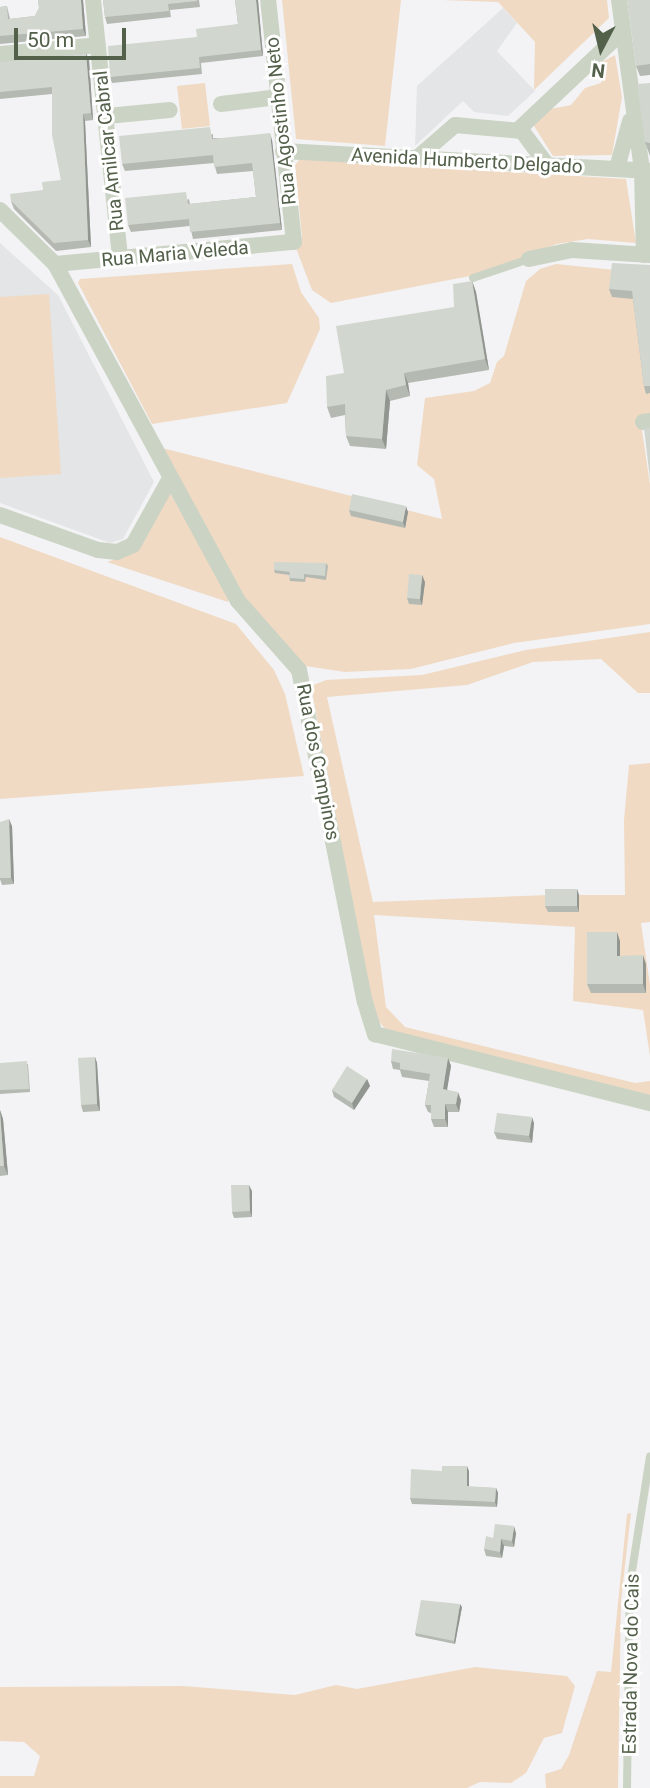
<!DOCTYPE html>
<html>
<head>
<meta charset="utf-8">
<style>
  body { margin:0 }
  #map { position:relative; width:650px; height:1788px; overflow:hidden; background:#f3f3f5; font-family:Roboto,sans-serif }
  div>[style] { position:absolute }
  .education>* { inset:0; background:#e4e5e6 }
  .green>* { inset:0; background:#f0dac4 }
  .lane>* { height:8px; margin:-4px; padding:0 4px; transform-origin:4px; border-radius:4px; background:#cbd4c4 }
  .street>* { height:16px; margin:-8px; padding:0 8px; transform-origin:8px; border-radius:8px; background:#cbd4c4 }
  .wall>* { inset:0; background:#b4b9b2 }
  .shaded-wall>* { inset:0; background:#929691 }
  .building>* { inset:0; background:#d1d7cf }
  span { translate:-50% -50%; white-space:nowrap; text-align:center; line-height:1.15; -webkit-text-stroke:6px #fff; paint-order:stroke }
  .street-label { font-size:19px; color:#53604a }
  .north { position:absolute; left:566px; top:14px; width:70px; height:70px; -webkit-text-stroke:5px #fff; paint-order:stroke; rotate:187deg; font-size:19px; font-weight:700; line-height:28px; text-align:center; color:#53604a }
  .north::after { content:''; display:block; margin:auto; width:24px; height:32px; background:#53604a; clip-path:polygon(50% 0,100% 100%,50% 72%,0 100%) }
  .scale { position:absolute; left:14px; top:28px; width:112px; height:32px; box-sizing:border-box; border:4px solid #53604a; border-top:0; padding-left:9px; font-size:21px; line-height:24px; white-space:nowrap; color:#53604a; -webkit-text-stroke:5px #fff; paint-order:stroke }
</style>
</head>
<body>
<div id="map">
  <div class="education">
    <div style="clip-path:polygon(503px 8px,517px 23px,497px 51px,535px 91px,508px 116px,474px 112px,463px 101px,415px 146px,417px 86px)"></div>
    <div style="clip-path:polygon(0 243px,58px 295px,154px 482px,123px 539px,110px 543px,0 503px)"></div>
  </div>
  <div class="green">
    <div style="clip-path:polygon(282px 0,401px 0,385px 146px,296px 139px)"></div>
    <div style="clip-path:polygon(442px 0,607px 0,609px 18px,534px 90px,535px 42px,498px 2px)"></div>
    <div style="clip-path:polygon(615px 55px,622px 97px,612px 155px,553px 156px,534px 126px,535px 117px,545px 110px,571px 105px,585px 88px,601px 83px,602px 62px)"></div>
    <div style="clip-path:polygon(205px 83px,210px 126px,182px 129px,177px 86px)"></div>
    <div style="clip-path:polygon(300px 159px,626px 179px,636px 243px,588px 239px,557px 244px,480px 274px,331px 303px,312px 290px,296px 248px,302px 237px,295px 165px)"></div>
    <div style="clip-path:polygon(292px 264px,301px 292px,319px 318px,320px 329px,287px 403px,152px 424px,78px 283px,80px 279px)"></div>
    <div style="clip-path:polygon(556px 264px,615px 270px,635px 299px,650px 379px,650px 416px,642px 430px,650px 485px,650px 624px,514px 643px,411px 669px,345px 672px,305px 666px,244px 597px,162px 448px,442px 519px,434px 479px,417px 465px,425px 398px,474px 391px,490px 383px,497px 362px,504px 356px,526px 281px,540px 269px)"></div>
    <div style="clip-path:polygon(49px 294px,61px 474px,0 478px,0 297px)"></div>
    <div style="clip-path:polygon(170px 493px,229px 594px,228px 602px,107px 562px,130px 554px)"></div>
    <div style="clip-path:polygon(0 537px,236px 624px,274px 670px,285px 694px,304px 776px,0 799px)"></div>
    <div style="clip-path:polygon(650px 632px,650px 693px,638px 693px,601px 659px,533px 662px,467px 685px,327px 697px,373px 902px,548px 895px,548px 912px,578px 912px,579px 895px,625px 895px,624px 820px,629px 765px,650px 763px,650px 922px,641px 923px,650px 985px,650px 1056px,643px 1010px,573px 1001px,575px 927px,374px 915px,386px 1007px,405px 1027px,635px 1083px,650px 1081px,650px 1099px,388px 1032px,374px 1016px,311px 686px,326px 680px,422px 675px,526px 650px)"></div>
    <div style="clip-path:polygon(631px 1513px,621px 1601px,618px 1788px,546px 1788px,545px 1774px,561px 1769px,569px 1755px,597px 1671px,611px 1672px,627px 1514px)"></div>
    <div style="clip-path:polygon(475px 1667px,567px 1676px,575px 1686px,562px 1733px,544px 1738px,526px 1773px,511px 1783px,480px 1782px,467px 1788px,0 1788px,0 1776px,34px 1776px,40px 1756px,24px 1742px,0 1741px,0 1687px,183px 1686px,295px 1695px,336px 1685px,357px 1689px)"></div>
  </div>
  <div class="lane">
    <div style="left:473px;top:278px;width:59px;rotate:-18.7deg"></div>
    <div style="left:627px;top:1788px;width:204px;rotate:-89.2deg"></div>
    <div style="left:630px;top:1584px;width:129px;rotate:-81.1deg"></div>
  </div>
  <div class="street">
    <div style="left:93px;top:0;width:260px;rotate:84deg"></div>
    <div style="left:619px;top:0;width:172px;rotate:82.3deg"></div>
    <div style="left:642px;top:170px;width:85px;rotate:88.7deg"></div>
    <div style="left:0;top:54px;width:98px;rotate:-5.2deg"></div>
    <div style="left:221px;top:104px;width:57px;rotate:-7deg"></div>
    <div style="left:107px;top:116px;width:63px;rotate:-5.4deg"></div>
    <div style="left:518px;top:130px;width:143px;rotate:-43.3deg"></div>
    <div style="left:283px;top:151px;width:368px;rotate:3.1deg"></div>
    <div style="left:417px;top:158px;width:50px;rotate:-41deg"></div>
    <div style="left:455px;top:125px;width:67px;rotate:5.1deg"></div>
    <div style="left:522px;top:131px;width:42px;rotate:53.7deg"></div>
    <div style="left:617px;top:168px;width:49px;rotate:-74.5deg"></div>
    <div style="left:0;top:210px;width:77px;rotate:44.5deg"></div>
    <div style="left:55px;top:264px;width:383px;rotate:61.5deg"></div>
    <div style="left:238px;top:601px;width:92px;rotate:48.5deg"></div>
    <div style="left:299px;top:670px;width:338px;rotate:78.8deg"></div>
    <div style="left:365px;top:1002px;width:34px;rotate:73deg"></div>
    <div style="left:375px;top:1034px;width:284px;rotate:14.1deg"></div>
    <div style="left:529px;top:259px;width:44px;rotate:-11.8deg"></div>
    <div style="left:572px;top:250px;width:78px;rotate:3.7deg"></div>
    <div style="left:55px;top:264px;width:240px;rotate:-5.3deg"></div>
    <div style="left:294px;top:242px;width:243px;rotate:-96.1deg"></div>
    <div style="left:643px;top:422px;width:7px;rotate:-8deg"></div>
    <div style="left:0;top:515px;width:104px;rotate:19.7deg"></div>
    <div style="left:98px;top:550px;width:19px;rotate:6deg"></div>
    <div style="left:117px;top:552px;width:17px;rotate:-24deg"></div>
    <div style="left:133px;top:545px;width:74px;rotate:-61deg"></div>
  </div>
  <div class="wall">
    <div style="clip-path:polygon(38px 0,83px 0,86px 36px,0 44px,0 7px,7px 6px,10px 19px,35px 16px,39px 8px)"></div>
    <div style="clip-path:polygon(103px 0,199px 0,200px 7px,170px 10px,171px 17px,107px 24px,105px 17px)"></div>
    <div style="clip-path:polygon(235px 0,258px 0,263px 56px,201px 63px,202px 74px,112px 83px,110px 77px,197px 37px,238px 24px)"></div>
    <div style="clip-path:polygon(650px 0,650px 75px,640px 76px,636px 66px)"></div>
    <div style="clip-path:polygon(86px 53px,89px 60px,93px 120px,85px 121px,91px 247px,56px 251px,14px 209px,11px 201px,43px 190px,61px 180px,52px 94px,0 99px,0 62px)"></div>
    <div style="clip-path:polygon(650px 83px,650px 156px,645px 142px)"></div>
    <div style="clip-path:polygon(213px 134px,213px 138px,272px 140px,282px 230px,193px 239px,190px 226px,131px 232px,128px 225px,189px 199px,190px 204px,256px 197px,253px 171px,217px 174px,214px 163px,125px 171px,122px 164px)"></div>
    <div style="clip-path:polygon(650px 265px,650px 393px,646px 394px,644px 386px,633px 299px,612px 297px,609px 289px)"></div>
    <div style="clip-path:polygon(472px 281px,476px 292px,489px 370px,408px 383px,410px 396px,390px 401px,386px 449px,350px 446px,346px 436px,345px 415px,331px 418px,327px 407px,454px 307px)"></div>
    <div style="clip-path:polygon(349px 510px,408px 512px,405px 528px,351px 516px)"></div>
    <div style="clip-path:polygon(326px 563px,328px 566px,326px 580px,306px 577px,305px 582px,290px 581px,289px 575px,275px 573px,274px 570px)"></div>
    <div style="clip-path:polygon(425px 582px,422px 605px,409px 604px,407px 598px)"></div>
    <div style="clip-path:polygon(0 822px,12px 826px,14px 884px,2px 885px,0 879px)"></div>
    <div style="clip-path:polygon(577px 889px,579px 895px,579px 912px,548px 912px,545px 906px)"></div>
    <div style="clip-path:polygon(620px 941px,620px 956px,646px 964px,646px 993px,591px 993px,587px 984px)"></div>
    <div style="clip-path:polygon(95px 1057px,97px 1063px,100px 1111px,83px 1112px,81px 1105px)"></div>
    <div style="clip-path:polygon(448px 1058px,451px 1066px,447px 1089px,461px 1100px,459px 1112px,448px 1112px,448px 1127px,434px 1127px,431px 1119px,431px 1113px,428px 1112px,425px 1105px,429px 1081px,402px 1077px,400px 1070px,393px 1069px,391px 1061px)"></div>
    <div style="clip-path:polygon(0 1063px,28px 1064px,30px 1092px,0 1094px)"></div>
    <div style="clip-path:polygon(367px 1079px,370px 1086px,354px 1110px,334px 1097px,332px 1090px)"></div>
    <div style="clip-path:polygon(0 1110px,3px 1119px,8px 1175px,0 1176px)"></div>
    <div style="clip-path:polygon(534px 1123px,532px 1143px,497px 1139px,494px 1132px)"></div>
    <div style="clip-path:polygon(252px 1191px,252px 1217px,234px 1218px,232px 1212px)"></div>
    <div style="clip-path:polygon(442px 1471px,469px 1471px,469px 1487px,496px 1488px,498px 1493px,497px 1507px,412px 1504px,410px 1498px)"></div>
    <div style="clip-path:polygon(516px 1533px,514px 1547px,504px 1546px,502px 1558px,486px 1556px,484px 1549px,493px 1538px)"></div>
    <div style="clip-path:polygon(462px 1607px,455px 1644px,416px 1636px,415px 1633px)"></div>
  </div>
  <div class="shaded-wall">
    <div style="clip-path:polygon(81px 0,83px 0,86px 36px,83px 29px)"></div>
    <div style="clip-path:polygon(256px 0,258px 0,263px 56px,261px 50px)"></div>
    <div style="clip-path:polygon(86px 53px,89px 60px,93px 120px,91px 113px)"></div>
    <div style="clip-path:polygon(83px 114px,85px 121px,91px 247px,88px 240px)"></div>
    <div style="clip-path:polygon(270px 133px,272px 140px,282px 230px,280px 223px)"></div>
    <div style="clip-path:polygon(472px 281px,476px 292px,489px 370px,485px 359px)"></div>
    <div style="clip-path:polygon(404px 373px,408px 383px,410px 396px,406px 385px)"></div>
    <div style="clip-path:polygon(386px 390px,390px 401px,386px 449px,382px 439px)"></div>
    <div style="clip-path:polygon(406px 506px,408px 512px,405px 528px,403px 522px)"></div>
    <div style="clip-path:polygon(422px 575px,425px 582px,422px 605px,420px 599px)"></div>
    <div style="clip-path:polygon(9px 819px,12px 826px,14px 884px,11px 878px)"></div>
    <div style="clip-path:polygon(577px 889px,579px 895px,579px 912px,577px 906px)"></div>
    <div style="clip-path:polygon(617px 932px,620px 941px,620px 965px,617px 956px)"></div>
    <div style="clip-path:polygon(643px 955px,646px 964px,646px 993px,643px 984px)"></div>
    <div style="clip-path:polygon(95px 1057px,97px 1063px,100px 1111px,97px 1104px)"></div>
    <div style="clip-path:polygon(448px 1058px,451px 1066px,446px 1096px,443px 1089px)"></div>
    <div style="clip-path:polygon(367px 1079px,370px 1086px,354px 1110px,352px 1103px)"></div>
    <div style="clip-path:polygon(458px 1092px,461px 1100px,459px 1112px,456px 1104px)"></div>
    <div style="clip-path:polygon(445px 1104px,448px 1112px,448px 1127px,445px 1119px)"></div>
    <div style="clip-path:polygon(0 1110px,3px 1119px,8px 1175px,4px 1166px)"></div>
    <div style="clip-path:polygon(532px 1117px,534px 1123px,532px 1143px,529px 1136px)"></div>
    <div style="clip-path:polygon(249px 1185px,252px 1191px,252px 1217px,250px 1211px)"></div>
    <div style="clip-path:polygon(467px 1466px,469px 1471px,469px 1492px,467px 1486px)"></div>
    <div style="clip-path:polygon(496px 1488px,498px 1493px,497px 1507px,495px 1502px)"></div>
    <div style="clip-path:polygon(514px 1526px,516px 1533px,514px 1547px,512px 1541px)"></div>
    <div style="clip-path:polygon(501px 1539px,504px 1546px,502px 1558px,500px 1552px)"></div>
    <div style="clip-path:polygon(460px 1604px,462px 1607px,455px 1644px,454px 1641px)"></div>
  </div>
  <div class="building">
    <div style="clip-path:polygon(38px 0,81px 0,83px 29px,0 36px,0 7px,7px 6px,8px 19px,35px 16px,39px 8px)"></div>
    <div style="clip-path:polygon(103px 0,197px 0,197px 1px,168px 4px,169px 11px,105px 17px)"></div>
    <div style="clip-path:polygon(235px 0,256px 0,261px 50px,199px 57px,200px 68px,110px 77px,108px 46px,197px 37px,196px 29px,238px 24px)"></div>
    <div style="clip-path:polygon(627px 0,650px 0,650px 64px,636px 66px)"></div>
    <div style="clip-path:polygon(86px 53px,91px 113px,83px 114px,88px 240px,54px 243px,11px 201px,10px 194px,43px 190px,42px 182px,61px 180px,52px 135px,52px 87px,0 92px,0 62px)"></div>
    <div style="clip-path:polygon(650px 83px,650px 143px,645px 142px,637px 84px)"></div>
    <div style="clip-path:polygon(210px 127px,212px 139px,270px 133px,280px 223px,190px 232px,189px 219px,128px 225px,125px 198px,186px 192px,188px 204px,256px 197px,252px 163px,214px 167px,213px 155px,122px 164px,119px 136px)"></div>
    <div style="clip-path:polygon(612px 263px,650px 265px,650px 386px,644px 386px,632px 291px,609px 289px)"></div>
    <div style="clip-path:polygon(472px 281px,485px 359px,404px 373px,406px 385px,386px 390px,382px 439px,346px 436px,345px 404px,327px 407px,326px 376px,344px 373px,336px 326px,454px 307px,453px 284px)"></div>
    <div style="clip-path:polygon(644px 428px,650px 428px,650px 479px)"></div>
    <div style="clip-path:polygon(352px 494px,406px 506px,403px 522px,349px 510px)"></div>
    <div style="clip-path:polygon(274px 562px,326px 563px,325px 576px,304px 574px,304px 579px,289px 578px,290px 572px,274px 570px)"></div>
    <div style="clip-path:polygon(409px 574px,422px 575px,420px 599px,407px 598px)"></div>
    <div style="clip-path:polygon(9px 819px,11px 878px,0 878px,0 822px)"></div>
    <div style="clip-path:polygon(545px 889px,577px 889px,577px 906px,545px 906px)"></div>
    <div style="clip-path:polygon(587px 932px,617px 932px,617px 956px,643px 955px,643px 984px,587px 984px)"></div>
    <div style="clip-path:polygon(392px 1049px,448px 1058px,443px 1089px,458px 1092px,456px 1104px,445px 1104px,445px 1119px,431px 1119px,431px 1105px,425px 1105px,430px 1074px,400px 1069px,400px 1063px,391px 1061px)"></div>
    <div style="clip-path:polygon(95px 1057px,97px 1104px,81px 1105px,78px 1058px)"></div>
    <div style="clip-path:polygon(27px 1061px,29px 1089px,0 1090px,0 1063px)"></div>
    <div style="clip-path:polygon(347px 1066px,367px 1079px,352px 1103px,332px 1090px)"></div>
    <div style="clip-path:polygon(0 1113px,4px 1166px,0 1166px)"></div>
    <div style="clip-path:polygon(497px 1113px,532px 1117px,529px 1136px,494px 1132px)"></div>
    <div style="clip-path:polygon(231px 1185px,249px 1185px,250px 1211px,232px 1212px)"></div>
    <div style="clip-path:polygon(442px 1466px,467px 1466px,467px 1486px,496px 1488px,495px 1502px,410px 1498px,411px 1469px,442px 1471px)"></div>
    <div style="clip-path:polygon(495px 1524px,514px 1526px,512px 1541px,501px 1539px,500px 1552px,484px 1549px,486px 1536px,493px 1538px)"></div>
    <div style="clip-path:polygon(421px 1600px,460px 1604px,454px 1641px,415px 1633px)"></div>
  </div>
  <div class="street-label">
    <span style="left:281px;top:121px;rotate:-96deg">Rua Agostinho Neto</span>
    <span style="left:109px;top:151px;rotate:-96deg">Rua Amilcar Cabral</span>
    <span style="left:467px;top:161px;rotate:3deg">Avenida Humberto Delgado</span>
    <span style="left:175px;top:254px;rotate:-5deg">Rua Maria Veleda</span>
    <span style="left:318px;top:762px;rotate:79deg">Rua dos Campinos</span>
    <span style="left:631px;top:1664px;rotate:-89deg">Estrada Nova do Cais</span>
  </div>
  <div class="north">N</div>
  <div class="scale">50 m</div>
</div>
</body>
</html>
